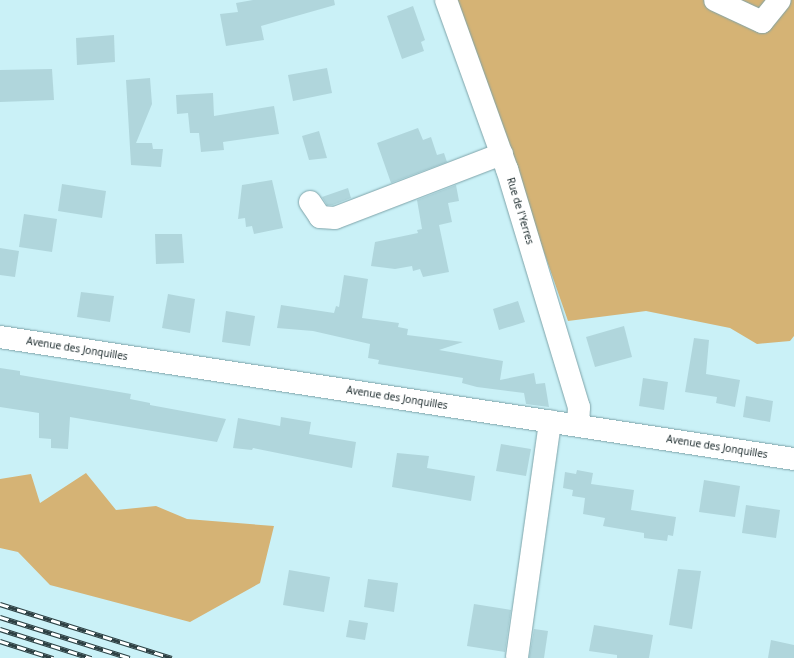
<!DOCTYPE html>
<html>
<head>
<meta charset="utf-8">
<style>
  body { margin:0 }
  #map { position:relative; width:794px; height:658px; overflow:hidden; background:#caf1f7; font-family:"Noto Sans",sans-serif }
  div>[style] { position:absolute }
  .forest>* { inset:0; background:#d5b375 }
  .building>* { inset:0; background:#b0d6dc }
  .roads { filter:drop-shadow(0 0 1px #7ea3a9) drop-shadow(0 0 1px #7ea3a9) }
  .minor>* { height:22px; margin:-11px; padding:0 11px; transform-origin:11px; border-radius:11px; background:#fff }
  .rail>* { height:4.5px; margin-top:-2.25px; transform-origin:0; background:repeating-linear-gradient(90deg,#fff 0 9px,#2e4043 0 18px); box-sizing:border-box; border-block:1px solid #2e4043 }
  span { translate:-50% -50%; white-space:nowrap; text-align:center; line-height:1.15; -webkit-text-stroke:3.5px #fff; paint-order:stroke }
  .street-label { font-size:10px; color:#1a292b }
</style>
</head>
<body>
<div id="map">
  <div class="forest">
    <div style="clip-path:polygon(456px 0,794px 0,794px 336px,790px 341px,757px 344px,730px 328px,646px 311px,568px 321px)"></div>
    <div style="clip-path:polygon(86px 473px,116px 510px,156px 506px,187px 519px,274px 526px,260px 583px,190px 622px,50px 585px,18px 552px,0 548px,0 479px,31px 474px,40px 503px)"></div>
  </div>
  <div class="building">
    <div style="clip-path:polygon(253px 0,334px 0,335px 5px,261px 26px,264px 40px,226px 46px,220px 14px,238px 12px,236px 3px)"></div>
    <div style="clip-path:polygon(413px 6px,425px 40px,421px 42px,424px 51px,402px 59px,387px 16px)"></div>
    <div style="clip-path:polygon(114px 35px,115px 62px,77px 65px,76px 38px)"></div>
    <div style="clip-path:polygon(327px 68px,332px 93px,293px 101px,288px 75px)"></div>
    <div style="clip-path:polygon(52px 69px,54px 100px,0 102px,0 70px)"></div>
    <div style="clip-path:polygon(150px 78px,152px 104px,136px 143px,152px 143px,153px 149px,163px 149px,161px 167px,131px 165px,126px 80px)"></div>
    <div style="clip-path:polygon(213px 93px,214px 116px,274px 106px,279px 134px,223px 142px,224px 150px,201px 152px,199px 133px,190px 133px,188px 113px,177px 114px,176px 95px)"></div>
    <div style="clip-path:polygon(418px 128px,423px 140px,431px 137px,437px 155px,444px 153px,447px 162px,391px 183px,377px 143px)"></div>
    <div style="clip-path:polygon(319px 131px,327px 158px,309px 160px,302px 136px)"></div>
    <div style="clip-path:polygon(272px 180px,283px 228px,254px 234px,252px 226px,246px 227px,245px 218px,238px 219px,242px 185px)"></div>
    <div style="clip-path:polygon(62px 184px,106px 191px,102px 218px,58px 211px)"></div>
    <div style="clip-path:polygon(456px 185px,459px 201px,448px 203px,452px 222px,439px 225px,449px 272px,423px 277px,420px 269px,413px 271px,412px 266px,395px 269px,371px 266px,375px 242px,418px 233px,417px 230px,422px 229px,417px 200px)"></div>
    <div style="clip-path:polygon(348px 188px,351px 198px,333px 205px,327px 205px,322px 197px)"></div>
    <div style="clip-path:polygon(24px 214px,57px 219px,52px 252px,19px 247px)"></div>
    <div style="clip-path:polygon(155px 234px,182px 234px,184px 263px,156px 264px)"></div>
    <div style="clip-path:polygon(0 248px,19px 251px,15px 277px,0 275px)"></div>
    <div style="clip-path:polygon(344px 275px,368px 279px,362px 318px,399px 323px,398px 327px,408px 329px,407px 335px,463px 342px,439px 350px,503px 361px,500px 380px,534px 373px,536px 384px,545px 383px,549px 407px,526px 404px,524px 393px,477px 387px,462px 383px,463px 378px,378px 364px,379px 360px,368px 358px,370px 344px,313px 331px,277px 328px,281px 305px,334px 313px,336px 306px,339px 307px)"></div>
    <div style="clip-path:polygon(81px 292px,114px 296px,110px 322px,77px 317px)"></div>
    <div style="clip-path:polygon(168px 294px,195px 299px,190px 333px,162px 328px)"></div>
    <div style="clip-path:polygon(518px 301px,525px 322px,499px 330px,493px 309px)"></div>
    <div style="clip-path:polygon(226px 311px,255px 316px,250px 346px,222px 342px)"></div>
    <div style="clip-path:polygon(624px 326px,632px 357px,595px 367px,586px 337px)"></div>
    <div style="clip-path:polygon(694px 338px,709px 340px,706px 374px,740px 380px,735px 407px,716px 403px,717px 397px,685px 392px)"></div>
    <div style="clip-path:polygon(0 368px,20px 371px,20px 375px,131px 394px,130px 399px,150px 403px,150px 405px,226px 419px,217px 442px,70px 417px,68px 449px,51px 448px,51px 439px,39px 438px,39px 413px,0 407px)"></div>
    <div style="clip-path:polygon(643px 378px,668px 382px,664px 410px,639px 406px)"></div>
    <div style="clip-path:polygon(746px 396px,773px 401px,770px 422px,743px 417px)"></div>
    <div style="clip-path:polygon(281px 417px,311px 422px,309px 434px,356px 442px,352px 468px,253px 448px,252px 450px,233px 448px,238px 418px,280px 426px)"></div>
    <div style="clip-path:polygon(501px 444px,531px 449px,526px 476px,496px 471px)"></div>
    <div style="clip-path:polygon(397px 453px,429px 456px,427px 468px,475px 476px,471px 501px,392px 487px)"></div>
    <div style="clip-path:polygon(577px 470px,593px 473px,591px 484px,634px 490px,631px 510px,676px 517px,673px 536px,668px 535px,667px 541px,644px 538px,644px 533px,603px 526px,605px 518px,583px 514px,585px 498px,572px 496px,573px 490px,563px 488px,565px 472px,576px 474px)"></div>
    <div style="clip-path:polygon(704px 480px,740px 486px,735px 517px,699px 512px)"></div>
    <div style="clip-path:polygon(746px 505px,780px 510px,776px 538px,742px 533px)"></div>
    <div style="clip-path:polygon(678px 569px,701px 571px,692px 629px,669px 625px)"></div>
    <div style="clip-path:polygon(289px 570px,330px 577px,324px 612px,283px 605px)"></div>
    <div style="clip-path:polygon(368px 579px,398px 583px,394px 612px,364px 607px)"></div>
    <div style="clip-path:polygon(474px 604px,511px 610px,505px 652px,467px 646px)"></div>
    <div style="clip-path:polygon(349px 620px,368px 623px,365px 640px,346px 637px)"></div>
    <div style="clip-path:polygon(594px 625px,653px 635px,649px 658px,617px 658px,617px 655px,589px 651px)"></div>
    <div style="clip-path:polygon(534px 629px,548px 631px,544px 658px,529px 658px)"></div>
    <div style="clip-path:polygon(771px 640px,794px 645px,794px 658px,768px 658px)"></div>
  </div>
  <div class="roads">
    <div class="minor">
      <div style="left:446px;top:0;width:180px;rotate:70.2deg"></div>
      <div style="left:507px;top:169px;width:249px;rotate:73.2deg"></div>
      <div style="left:579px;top:407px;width:18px;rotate:93deg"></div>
      <div style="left:715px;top:0;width:52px;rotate:25.1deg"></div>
      <div style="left:762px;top:22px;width:28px;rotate:-51deg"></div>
      <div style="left:310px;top:202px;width:18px;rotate:56deg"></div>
      <div style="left:320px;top:217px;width:15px;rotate:4deg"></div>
      <div style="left:335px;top:218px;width:179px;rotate:-21deg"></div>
      <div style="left:0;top:337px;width:803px;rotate:8.74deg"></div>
      <div style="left:517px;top:657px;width:238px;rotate:-82deg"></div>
    </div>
  </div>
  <div class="rail">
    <div style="left:0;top:604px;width:180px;rotate:17.4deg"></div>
    <div style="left:0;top:617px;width:136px;rotate:17.5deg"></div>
    <div style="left:0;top:629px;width:96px;rotate:17.7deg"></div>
    <div style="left:0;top:641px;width:56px;rotate:17.8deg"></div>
  </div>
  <div class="street-label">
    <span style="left:520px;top:211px;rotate:73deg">Rue de l'Yerres</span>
    <span style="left:77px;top:349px;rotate:9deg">Avenue des Jonquilles</span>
    <span style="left:397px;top:398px;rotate:9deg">Avenue des Jonquilles</span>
    <span style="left:717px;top:447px;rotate:9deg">Avenue des Jonquilles</span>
  </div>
</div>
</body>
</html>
